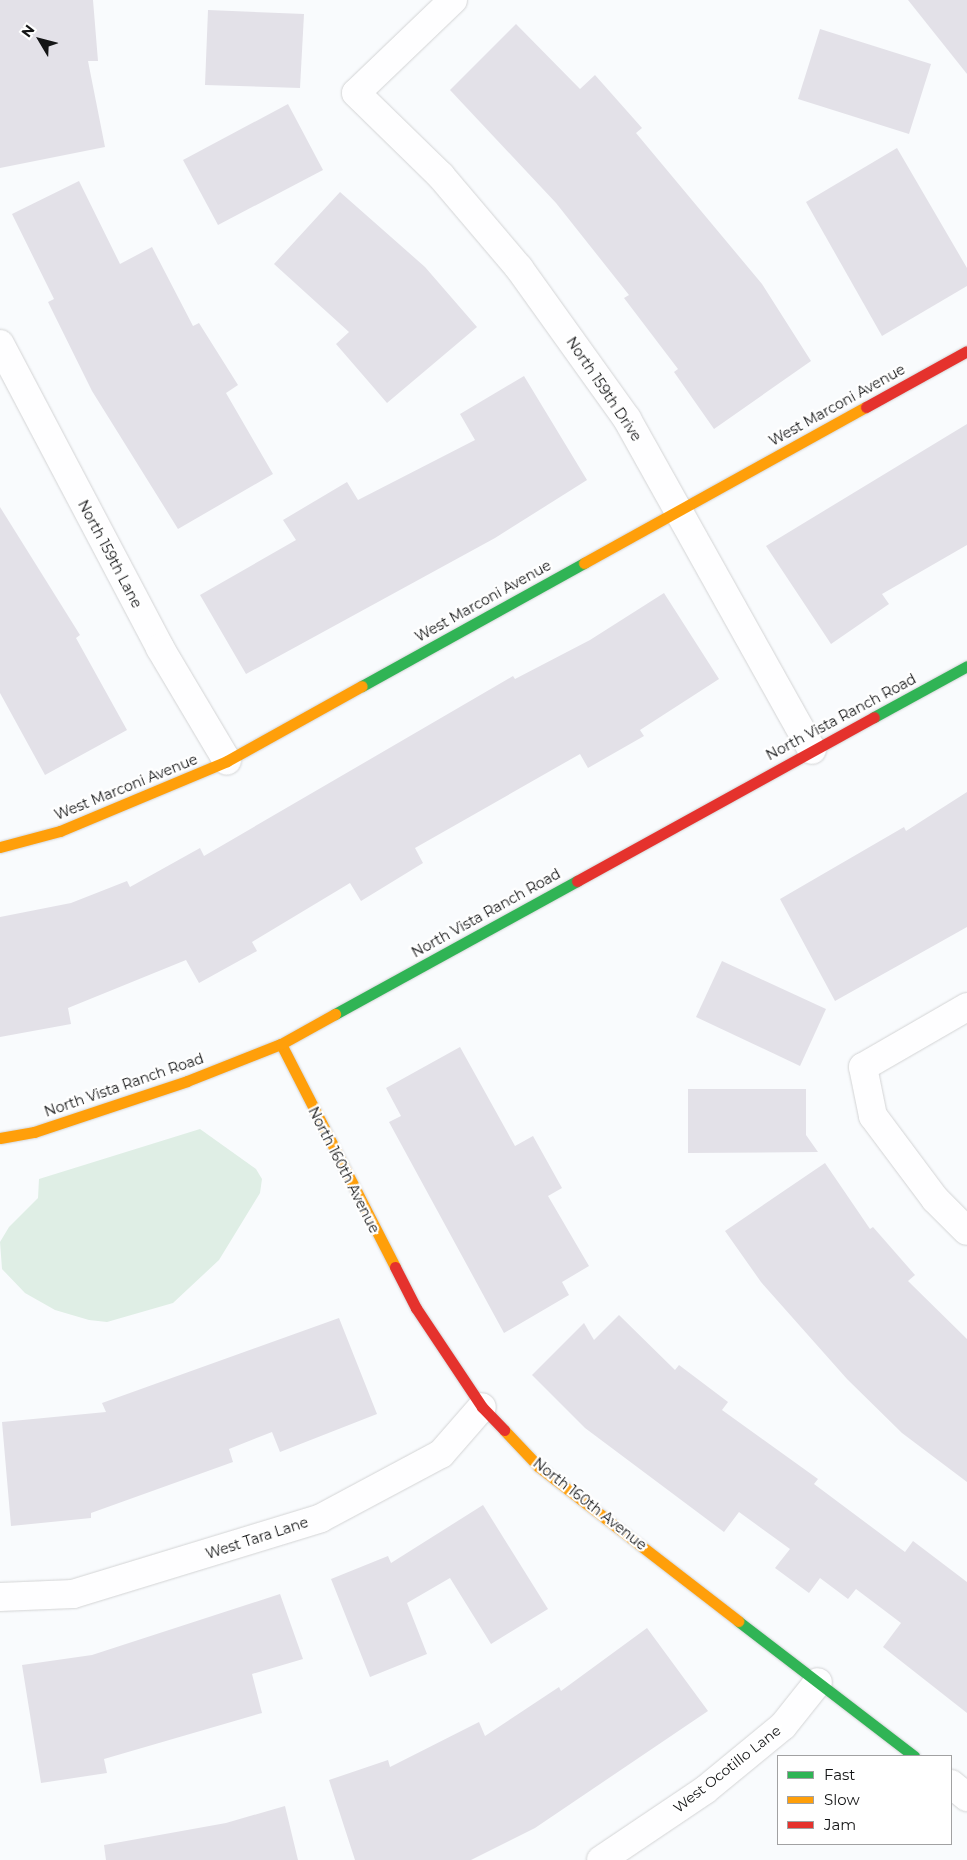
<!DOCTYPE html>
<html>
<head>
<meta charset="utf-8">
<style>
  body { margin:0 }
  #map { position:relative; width:967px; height:1860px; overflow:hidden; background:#f9fbfd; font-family:Montserrat,sans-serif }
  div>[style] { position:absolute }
  .green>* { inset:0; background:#dfeee5 }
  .building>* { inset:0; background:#e3e1e8 }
  .roads { filter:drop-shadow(0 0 1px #d3d4d5) drop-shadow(0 0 1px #d3d4d5) }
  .street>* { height:28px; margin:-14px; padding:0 14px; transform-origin:14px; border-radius:14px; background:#fefeff }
  .fast>* { height:11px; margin:-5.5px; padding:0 5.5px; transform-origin:5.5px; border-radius:5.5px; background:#30b455 }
  .slow>* { height:11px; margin:-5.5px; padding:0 5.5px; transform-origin:5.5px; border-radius:5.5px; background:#ff9f0a }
  .jam>* { height:11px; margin:-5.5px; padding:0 5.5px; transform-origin:5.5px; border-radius:5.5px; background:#e5322d }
  span { translate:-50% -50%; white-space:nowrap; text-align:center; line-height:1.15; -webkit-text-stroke:4.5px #fff; paint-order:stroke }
  .street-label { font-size:14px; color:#141516 }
  .legend { position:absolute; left:777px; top:1755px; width:175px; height:90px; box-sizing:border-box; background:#fff; border:1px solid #a1a1a2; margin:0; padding:6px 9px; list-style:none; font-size:15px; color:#141516 }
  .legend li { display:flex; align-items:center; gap:10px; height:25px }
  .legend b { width:25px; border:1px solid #a1a1a2 }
  .north { position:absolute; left:15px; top:15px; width:50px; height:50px; -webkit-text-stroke:4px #fff; paint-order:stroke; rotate:307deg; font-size:14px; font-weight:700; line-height:20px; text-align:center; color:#141516 }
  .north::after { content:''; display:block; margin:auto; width:18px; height:22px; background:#141516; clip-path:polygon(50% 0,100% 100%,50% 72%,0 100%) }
</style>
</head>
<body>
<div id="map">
  <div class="green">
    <div style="clip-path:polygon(200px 1129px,256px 1169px,262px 1179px,260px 1193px,219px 1260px,173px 1303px,107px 1322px,89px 1320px,55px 1310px,25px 1293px,2px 1269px,0 1242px,9px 1227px,38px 1198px,39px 1179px)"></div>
  </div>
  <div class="building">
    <div style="clip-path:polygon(0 0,93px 0,98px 61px,88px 61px,105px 147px,0 168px)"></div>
    <div style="clip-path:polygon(908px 0,967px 0,967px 74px)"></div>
    <div style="clip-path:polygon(208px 10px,304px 14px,300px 88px,205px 85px)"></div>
    <div style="clip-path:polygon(516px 24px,580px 89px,595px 75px,642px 128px,636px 133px,762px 284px,811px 361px,714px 429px,674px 372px,678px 369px,624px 298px,629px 295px,556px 203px,450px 90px)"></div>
    <div style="clip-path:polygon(820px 29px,931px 64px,909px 134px,798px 99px)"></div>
    <div style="clip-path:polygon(288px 104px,323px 170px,218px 225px,183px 160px)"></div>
    <div style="clip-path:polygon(897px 148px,967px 268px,967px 286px,882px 336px,806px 202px)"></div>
    <div style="clip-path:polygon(79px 181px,120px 264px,152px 247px,193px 326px,199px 323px,238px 385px,226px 393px,273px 474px,178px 529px,92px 391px,48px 302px,54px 299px,12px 214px)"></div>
    <div style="clip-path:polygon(340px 192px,425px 267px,477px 327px,387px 403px,336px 344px,349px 332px,274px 264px)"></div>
    <div style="clip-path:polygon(524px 376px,587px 480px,495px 538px,246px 674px,200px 595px,296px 540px,283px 520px,347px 482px,358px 500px,475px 440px,460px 414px)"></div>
    <div style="clip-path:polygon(967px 424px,967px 545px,882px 594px,889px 604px,831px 644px,766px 546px)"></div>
    <div style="clip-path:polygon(0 507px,80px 635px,76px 638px,127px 730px,45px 775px,0 693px)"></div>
    <div style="clip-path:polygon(664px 593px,719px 679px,640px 730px,644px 736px,588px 768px,580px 754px,415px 848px,423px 863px,361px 901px,350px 883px,252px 942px,257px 951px,199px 983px,186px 960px,68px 1008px,71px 1024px,0 1037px,0 917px,71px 903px,127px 881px,130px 887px,200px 848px,204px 856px,513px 676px,515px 679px,590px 640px)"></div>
    <div style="clip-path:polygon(967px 792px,967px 927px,835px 1001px,780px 899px,904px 827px,906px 831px)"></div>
    <div style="clip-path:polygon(722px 961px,826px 1009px,800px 1066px,696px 1017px)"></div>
    <div style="clip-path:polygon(460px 1047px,515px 1146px,533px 1136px,562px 1188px,548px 1196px,589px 1266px,562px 1282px,569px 1295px,504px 1333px,389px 1122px,401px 1116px,386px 1088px)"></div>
    <div style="clip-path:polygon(688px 1089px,806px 1089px,806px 1135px,818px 1152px,688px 1153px)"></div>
    <div style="clip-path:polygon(825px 1163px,870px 1229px,873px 1227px,915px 1275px,908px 1281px,967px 1339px,967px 1482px,902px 1433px,847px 1379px,761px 1282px,725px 1231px)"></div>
    <div style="clip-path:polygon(619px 1315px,675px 1370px,679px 1365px,728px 1402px,722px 1410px,818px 1479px,814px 1484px,905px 1552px,913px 1541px,967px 1582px,967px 1713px,883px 1647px,901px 1623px,856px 1589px,848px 1599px,820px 1578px,809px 1593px,775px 1568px,790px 1549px,739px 1512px,724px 1532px,585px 1428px,532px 1375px,584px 1323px,594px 1340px)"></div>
    <div style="clip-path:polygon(339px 1318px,377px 1414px,280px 1452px,272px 1432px,229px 1449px,233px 1462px,91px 1513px,91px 1518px,11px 1526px,2px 1422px,106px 1412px,102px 1403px)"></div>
    <div style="clip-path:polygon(483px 1505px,548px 1609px,491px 1644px,450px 1578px,407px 1603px,427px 1654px,370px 1677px,331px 1579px,388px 1556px,391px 1563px)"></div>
    <div style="clip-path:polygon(280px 1594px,303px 1659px,252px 1674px,262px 1713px,104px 1759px,107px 1773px,41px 1783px,22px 1665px,92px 1655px)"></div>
    <div style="clip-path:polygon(647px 1628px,708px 1711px,535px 1828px,471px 1860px,355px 1860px,329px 1780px,388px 1760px,390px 1767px,479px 1722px,485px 1736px,559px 1687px,561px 1691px)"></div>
    <div style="clip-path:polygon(285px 1806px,298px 1860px,106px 1860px,104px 1845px,226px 1823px)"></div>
  </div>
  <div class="roads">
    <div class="street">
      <div style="left:453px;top:0;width:134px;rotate:136.2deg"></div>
      <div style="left:356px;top:93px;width:119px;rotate:44.3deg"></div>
      <div style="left:441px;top:176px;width:121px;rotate:49.7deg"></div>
      <div style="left:519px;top:268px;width:186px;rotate:54.4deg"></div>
      <div style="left:627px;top:419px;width:379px;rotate:60.8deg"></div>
      <div style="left:0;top:344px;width:344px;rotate:62.2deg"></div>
      <div style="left:160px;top:648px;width:131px;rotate:59.3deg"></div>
      <div style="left:967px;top:1007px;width:120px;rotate:150deg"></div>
      <div style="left:863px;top:1067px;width:50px;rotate:78.5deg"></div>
      <div style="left:873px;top:1116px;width:104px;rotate:53.2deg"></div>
      <div style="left:935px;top:1199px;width:45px;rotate:45deg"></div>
      <div style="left:0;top:1597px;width:73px;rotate:-2.4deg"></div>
      <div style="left:73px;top:1594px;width:259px;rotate:-17deg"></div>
      <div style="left:321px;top:1518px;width:136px;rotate:-28.1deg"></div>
      <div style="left:441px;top:1454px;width:62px;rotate:-48.9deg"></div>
      <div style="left:951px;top:1784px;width:21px;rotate:39deg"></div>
      <div style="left:601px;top:1860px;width:125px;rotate:-33.9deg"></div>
      <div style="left:705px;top:1790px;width:101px;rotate:-39.4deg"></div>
      <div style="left:783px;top:1726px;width:56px;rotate:-51.5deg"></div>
    </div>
    <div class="fast">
      <div style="left:362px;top:686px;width:254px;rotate:-29deg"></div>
      <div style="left:874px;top:717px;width:106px;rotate:-28.7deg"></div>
      <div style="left:335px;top:1014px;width:276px;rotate:-28.8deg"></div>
      <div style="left:738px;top:1621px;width:222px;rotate:37.5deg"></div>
    </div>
    <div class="slow">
      <div style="left:584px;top:563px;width:322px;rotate:-29deg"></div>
      <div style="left:0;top:847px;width:62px;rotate:-14.9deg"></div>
      <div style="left:60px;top:831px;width:181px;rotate:-22.7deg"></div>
      <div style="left:227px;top:761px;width:154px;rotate:-29.1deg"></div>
      <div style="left:281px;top:1044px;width:250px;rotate:62.9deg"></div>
      <div style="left:0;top:1138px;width:35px;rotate:-10deg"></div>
      <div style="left:34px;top:1132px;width:161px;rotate:-18.4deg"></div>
      <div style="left:187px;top:1081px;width:101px;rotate:-21.5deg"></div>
      <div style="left:281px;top:1044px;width:62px;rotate:-29.1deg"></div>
      <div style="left:504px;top:1430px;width:51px;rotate:46.6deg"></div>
      <div style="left:539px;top:1467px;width:252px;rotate:37.7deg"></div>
    </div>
    <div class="jam">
      <div style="left:866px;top:407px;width:115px;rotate:-29deg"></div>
      <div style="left:577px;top:881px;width:339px;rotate:-28.9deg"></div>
      <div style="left:395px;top:1267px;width:46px;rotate:62.9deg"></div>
      <div style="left:416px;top:1308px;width:119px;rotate:56.3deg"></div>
      <div style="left:482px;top:1407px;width:32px;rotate:46deg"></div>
    </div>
  </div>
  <div class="street-label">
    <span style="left:604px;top:389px;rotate:56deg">North 159th Drive</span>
    <span style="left:837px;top:405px;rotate:-29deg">West Marconi Avenue</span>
    <span style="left:110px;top:554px;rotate:62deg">North 159th Lane</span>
    <span style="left:483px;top:601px;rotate:-29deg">West Marconi Avenue</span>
    <span style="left:841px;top:717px;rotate:-28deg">North Vista Ranch Road</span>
    <span style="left:126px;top:787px;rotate:-22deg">West Marconi Avenue</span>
    <span style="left:486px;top:913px;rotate:-29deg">North Vista Ranch Road</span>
    <span style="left:124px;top:1085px;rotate:-19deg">North Vista Ranch Road</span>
    <span style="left:344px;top:1170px;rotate:63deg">North 160th Avenue</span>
    <span style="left:590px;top:1504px;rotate:38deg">North 160th Avenue</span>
    <span style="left:257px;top:1538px;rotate:-18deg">West Tara Lane</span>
    <span style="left:727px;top:1769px;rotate:-38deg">West Ocotillo Lane</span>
  </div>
  <ul class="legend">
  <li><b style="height:6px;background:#30b455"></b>Fast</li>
  <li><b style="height:6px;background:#ff9f0a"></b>Slow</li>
  <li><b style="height:6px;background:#e5322d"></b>Jam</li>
  </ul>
  <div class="north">N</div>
</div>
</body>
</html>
